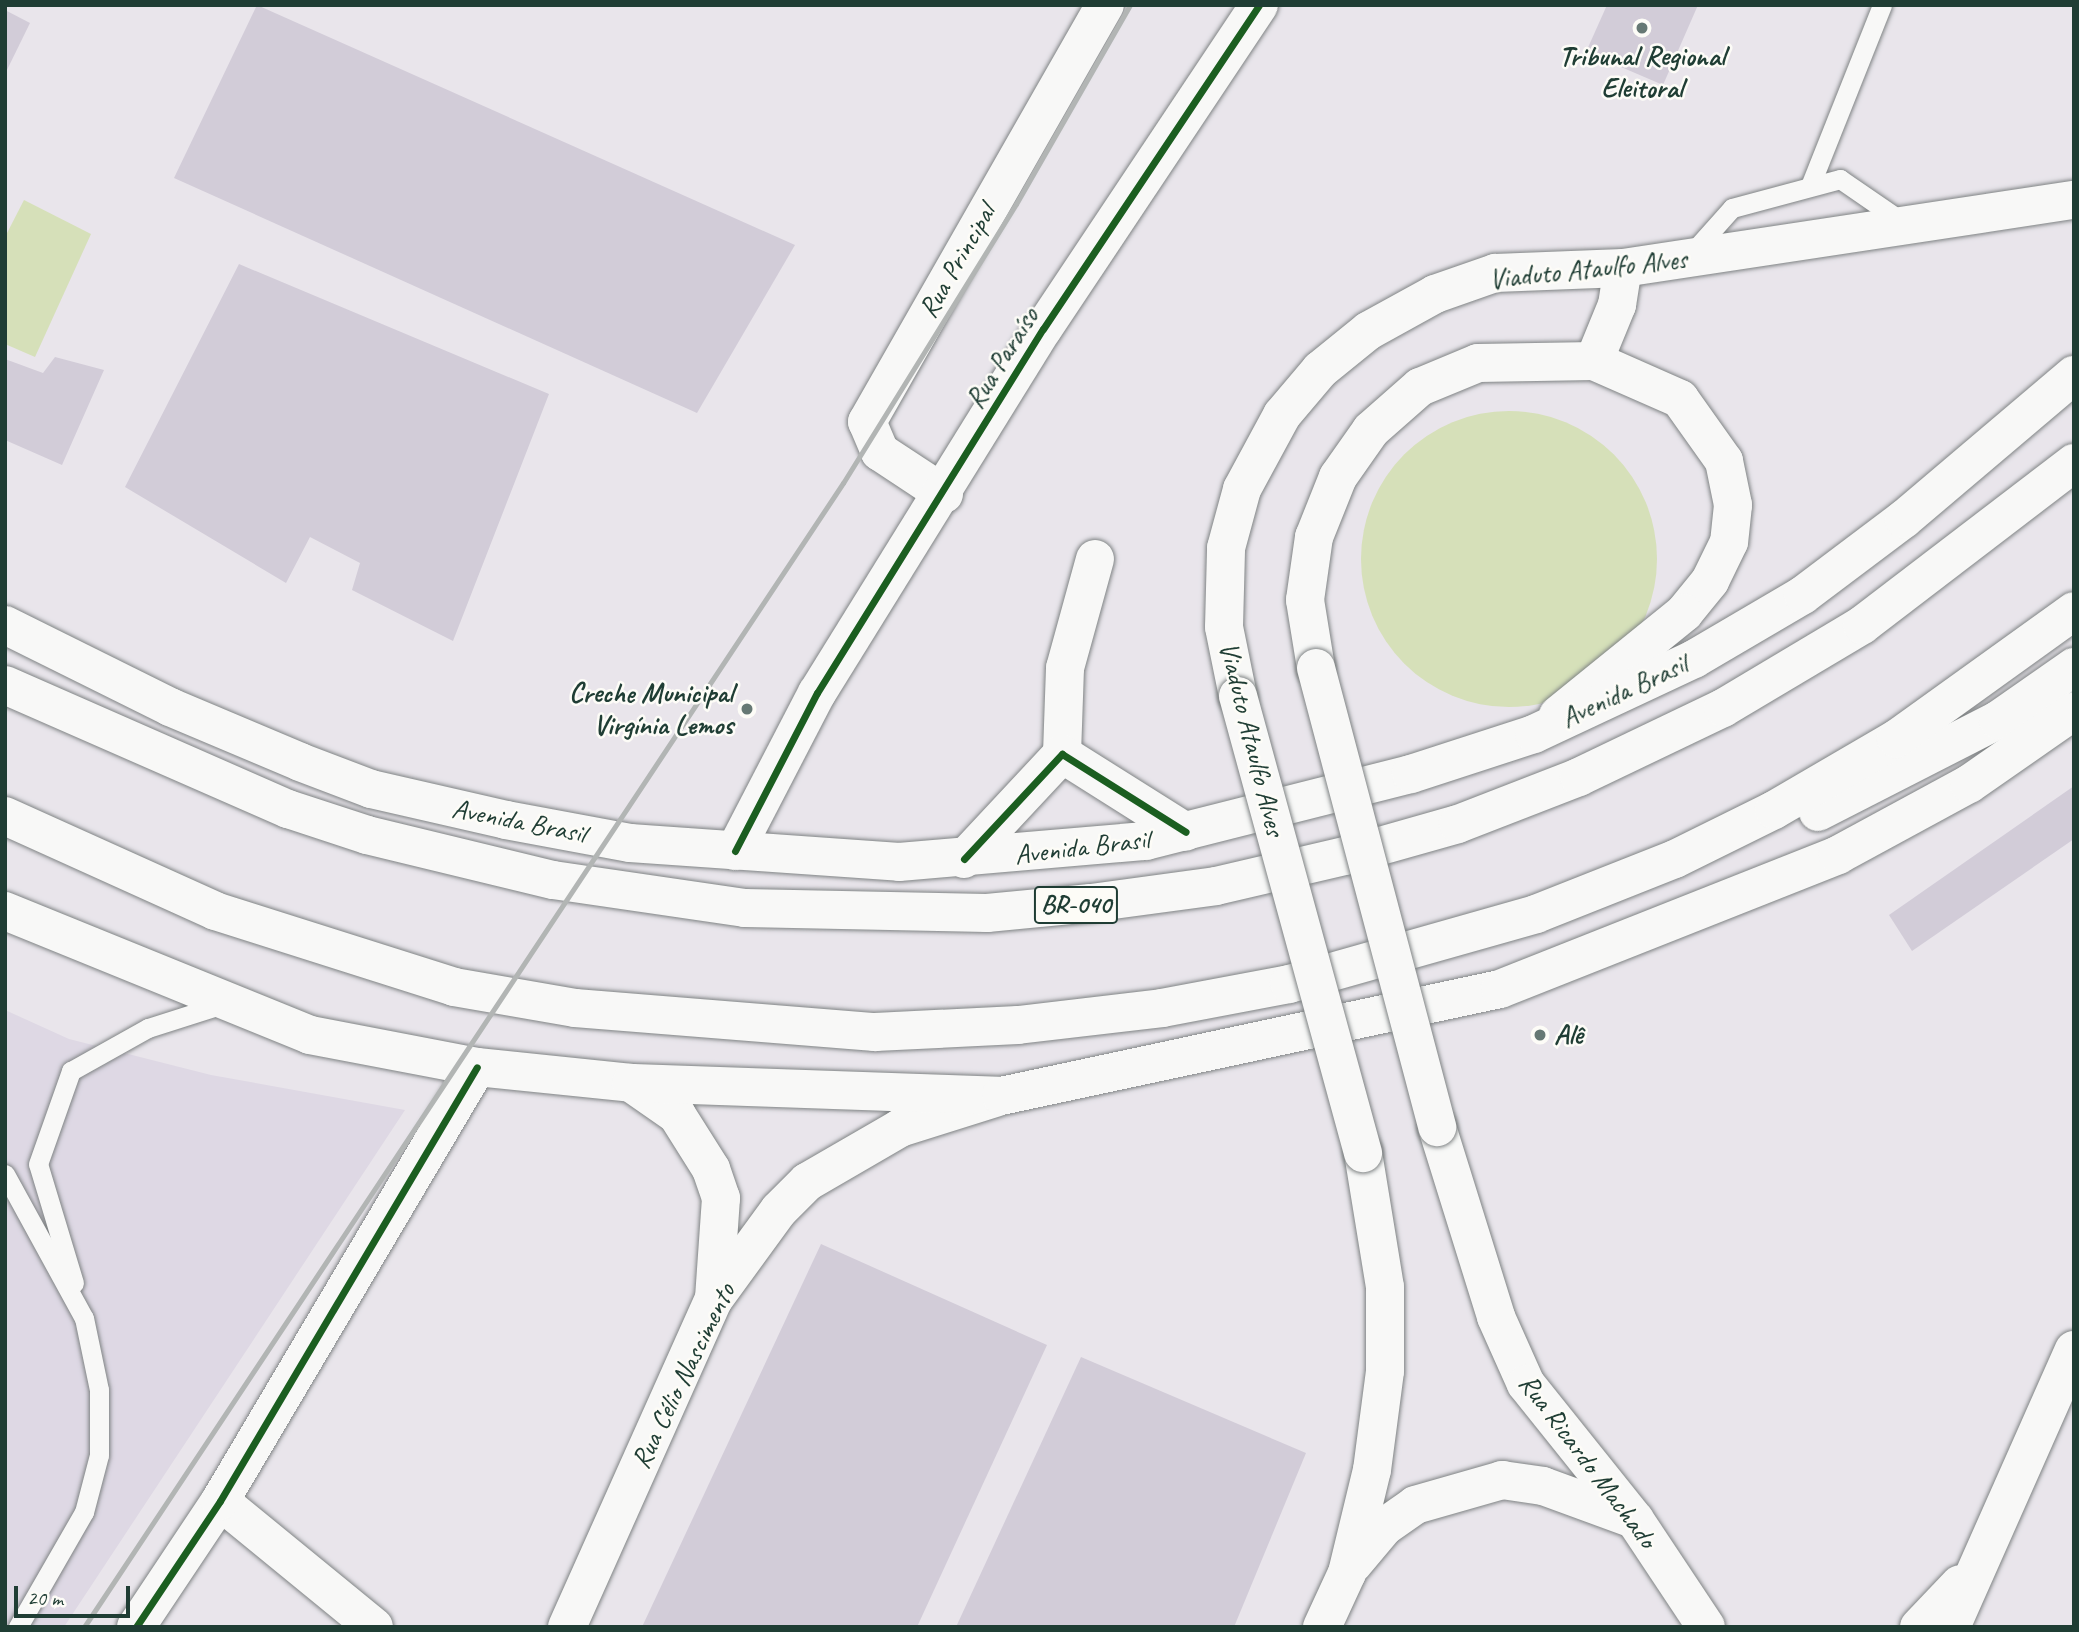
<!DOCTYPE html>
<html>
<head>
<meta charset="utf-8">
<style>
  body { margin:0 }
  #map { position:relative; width:2079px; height:1632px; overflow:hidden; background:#e9e5eb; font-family:Caveat,sans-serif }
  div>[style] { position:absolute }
  .built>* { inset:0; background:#ded8e4 }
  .green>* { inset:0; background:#d6e0b9 }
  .round { border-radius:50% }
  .building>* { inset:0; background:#d2ccd8 }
  .roads { filter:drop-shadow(0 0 2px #7f8384) drop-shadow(0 0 2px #7f8384) }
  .lane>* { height:19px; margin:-9.5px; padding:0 9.5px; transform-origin:9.5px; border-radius:9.5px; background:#f8f8f7 }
  .street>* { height:38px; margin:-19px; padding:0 19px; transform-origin:19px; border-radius:19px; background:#f8f8f7 }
  .secondary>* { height:38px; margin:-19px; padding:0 19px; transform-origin:19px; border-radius:19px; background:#f8f8f7 }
  .highway>* { height:38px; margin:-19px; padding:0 19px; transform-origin:19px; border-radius:19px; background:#f8f8f7 }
  .rail>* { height:5px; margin:-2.5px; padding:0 2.5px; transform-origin:2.5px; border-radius:2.5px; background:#b2b5b4 }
  .bridges { filter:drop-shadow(0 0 2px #7f8384) drop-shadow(0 0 2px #7f8384) }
  .secondary-bridge>* { height:38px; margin:-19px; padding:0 19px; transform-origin:19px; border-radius:19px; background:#f8f8f7 }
  .cycleway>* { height:7px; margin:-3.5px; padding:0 3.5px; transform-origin:3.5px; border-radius:3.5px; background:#1b5e20 }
  .dots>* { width:19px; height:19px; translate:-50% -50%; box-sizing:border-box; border:4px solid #fdfcf7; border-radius:50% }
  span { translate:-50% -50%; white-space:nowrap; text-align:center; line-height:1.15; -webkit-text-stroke:5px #fdfcf7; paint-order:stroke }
  .shield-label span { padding:2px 5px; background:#fdfcf7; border:2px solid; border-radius:5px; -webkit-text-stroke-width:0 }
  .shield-label { font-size:26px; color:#1f3d34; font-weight:700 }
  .poi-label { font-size:28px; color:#1f3d34; font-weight:700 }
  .right { translate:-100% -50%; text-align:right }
  .left { translate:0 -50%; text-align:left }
  .street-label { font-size:28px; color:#1f3d34 }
  .frame { position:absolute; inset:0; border:7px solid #1f3d34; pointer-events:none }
  .scale { position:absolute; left:14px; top:1586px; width:116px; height:32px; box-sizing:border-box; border:4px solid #1f3d34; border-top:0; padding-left:9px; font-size:21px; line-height:24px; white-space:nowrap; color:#1f3d34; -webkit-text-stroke:5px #fdfcf7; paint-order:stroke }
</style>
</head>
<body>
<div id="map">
  <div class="built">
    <div style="clip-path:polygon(5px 1010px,69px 1039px,211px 1075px,405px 1110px,64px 1627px,5px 1627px)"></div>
  </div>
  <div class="green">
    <div style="clip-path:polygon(24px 200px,91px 234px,35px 357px,5px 344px,5px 237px)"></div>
    <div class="round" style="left:1361px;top:411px;width:296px;height:296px"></div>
  </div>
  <div class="building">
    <div style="clip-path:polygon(257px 5px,795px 245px,697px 413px,174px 178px)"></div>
    <div style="clip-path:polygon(1607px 5px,1698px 5px,1663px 85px,1586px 52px)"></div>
    <div style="clip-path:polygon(5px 10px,30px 23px,5px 74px)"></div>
    <div style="clip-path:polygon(239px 264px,549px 394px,453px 641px,352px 590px,360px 563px,310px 537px,286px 583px,125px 487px)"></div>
    <div style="clip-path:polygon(55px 357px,104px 370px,62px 465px,5px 440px,5px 359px,43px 373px)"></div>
    <div style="clip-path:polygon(2074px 786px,2074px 839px,1912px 951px,1889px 915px)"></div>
    <div style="clip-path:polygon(821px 1244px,1047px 1345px,917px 1627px,642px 1627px)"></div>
    <div style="clip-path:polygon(1081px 1357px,1306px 1453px,1234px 1627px,956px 1627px)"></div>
  </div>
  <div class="roads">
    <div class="lane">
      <div style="left:1810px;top:186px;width:195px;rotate:-68.3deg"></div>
      <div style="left:1690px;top:255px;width:63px;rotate:-48.2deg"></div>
      <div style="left:1732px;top:208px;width:112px;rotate:-15deg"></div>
      <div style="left:1840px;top:179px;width:81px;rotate:34.5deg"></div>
      <div style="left:5px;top:1174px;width:164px;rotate:61.3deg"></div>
      <div style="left:84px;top:1318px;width:74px;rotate:78.2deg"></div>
      <div style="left:99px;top:1390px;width:65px;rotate:90deg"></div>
      <div style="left:99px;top:1455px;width:59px;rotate:104.7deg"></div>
      <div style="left:84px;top:1512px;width:133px;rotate:119.9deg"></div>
      <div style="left:74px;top:1283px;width:124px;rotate:-106.8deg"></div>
      <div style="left:38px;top:1164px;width:99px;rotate:-70.5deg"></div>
      <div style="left:71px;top:1071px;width:88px;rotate:-29.2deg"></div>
      <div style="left:148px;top:1028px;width:79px;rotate:-17.7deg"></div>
    </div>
    <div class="street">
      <div style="left:944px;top:494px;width:77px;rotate:-146.7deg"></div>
      <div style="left:880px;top:452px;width:33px;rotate:-113deg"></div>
      <div style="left:867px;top:422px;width:480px;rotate:-60.3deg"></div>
      <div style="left:1062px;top:754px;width:86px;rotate:-88deg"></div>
      <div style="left:1065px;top:668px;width:113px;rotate:-74.6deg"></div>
      <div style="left:735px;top:851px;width:178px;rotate:-62.6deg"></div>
      <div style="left:817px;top:693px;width:428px;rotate:-58.2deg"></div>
      <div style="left:1043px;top:329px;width:389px;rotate:-56.3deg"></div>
      <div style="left:964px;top:859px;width:144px;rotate:-47deg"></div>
      <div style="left:1062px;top:754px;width:146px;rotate:32.2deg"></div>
      <div style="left:220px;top:1501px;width:199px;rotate:39.3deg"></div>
      <div style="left:136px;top:1627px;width:151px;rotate:-56.3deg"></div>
      <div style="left:220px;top:1501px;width:504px;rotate:-59.37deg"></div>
    </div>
    <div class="secondary">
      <div style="left:1594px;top:361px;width:61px;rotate:-67.7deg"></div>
      <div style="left:1617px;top:305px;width:37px;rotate:-81deg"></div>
      <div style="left:1316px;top:668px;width:69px;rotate:-99.2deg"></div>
      <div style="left:1305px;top:600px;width:64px;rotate:-81.9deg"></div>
      <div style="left:1314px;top:537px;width:65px;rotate:-68.2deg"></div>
      <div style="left:1338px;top:477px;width:57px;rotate:-54.9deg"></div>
      <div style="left:1371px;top:430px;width:65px;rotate:-41.3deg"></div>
      <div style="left:1420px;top:387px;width:63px;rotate:-22.5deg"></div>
      <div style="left:1478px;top:363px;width:116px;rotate:-1deg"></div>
      <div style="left:1594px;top:361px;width:94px;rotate:23.8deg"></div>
      <div style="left:1680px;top:399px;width:76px;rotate:54.6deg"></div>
      <div style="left:1724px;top:461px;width:45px;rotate:78.4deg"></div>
      <div style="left:1733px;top:505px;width:37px;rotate:96deg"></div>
      <div style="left:1729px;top:542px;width:43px;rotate:116deg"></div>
      <div style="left:1710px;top:581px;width:41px;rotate:129.1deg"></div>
      <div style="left:1684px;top:613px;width:162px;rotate:141deg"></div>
      <div style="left:1238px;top:696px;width:70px;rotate:-101.5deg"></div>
      <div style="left:1224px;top:627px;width:79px;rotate:-88.5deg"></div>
      <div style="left:1226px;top:548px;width:61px;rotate:-74.8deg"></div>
      <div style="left:1242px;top:489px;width:84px;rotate:-61.6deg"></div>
      <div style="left:1282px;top:415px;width:59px;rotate:-49.8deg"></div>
      <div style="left:1320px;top:370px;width:62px;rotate:-39.1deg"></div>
      <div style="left:1368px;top:331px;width:77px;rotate:-28.9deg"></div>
      <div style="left:1435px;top:294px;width:64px;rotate:-19.3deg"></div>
      <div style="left:1495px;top:273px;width:128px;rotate:-2.2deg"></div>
      <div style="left:1623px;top:268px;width:456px;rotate:-8.6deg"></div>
      <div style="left:631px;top:1083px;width:56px;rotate:34.8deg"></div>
      <div style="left:677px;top:1115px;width:64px;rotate:57.8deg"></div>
      <div style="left:711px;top:1169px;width:31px;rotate:71deg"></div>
      <div style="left:721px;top:1198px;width:101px;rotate:94deg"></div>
      <div style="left:1437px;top:1127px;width:199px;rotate:72.7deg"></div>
      <div style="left:1496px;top:1317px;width:73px;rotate:65.9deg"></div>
      <div style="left:1526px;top:1384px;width:174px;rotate:51.3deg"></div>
      <div style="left:1635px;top:1520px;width:128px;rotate:56.4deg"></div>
      <div style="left:1353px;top:1564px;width:48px;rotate:-50deg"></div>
      <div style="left:1384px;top:1527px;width:38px;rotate:-35deg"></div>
      <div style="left:1415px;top:1505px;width:91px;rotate:-16deg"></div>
      <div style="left:1502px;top:1480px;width:41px;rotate:8.3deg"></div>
      <div style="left:1543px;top:1486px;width:96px;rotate:20.1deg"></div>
      <div style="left:567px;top:1627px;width:359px;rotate:-65.9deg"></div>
      <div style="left:714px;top:1299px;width:110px;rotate:-53.9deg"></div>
      <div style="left:779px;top:1210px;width:40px;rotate:-45deg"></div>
      <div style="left:807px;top:1182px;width:108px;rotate:-30.1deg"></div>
      <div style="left:900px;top:1128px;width:100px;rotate:-17.5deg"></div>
      <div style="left:1322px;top:1627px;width:60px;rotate:-65.2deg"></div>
      <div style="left:1347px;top:1573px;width:106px;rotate:-76.4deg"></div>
      <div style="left:1372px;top:1470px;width:100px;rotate:-82.5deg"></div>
      <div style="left:1385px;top:1371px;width:84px;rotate:-90deg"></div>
      <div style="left:1385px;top:1287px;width:136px;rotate:-99.3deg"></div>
      <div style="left:1919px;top:1627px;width:59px;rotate:-46.4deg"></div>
      <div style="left:1951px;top:1627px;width:303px;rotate:-66.1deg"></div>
    </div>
    <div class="highway">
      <div style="left:5px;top:625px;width:184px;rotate:26.4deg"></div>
      <div style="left:170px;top:707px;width:141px;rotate:22.9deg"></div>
      <div style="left:300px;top:762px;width:76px;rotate:20.8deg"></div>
      <div style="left:371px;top:789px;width:139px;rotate:12.9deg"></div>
      <div style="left:506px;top:820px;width:126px;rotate:10.5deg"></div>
      <div style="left:630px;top:843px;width:270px;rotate:4deg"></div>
      <div style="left:899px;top:862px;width:248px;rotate:-4.9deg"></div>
      <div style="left:1146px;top:841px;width:273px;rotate:-14.2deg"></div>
      <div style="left:1411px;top:774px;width:129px;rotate:-18deg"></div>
      <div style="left:1534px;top:734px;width:177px;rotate:-25.1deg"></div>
      <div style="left:1694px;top:659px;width:126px;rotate:-30.4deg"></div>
      <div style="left:1803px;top:595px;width:126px;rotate:-37deg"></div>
      <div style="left:1904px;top:519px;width:223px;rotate:-40.3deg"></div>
      <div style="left:5px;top:685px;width:309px;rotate:23.7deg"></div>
      <div style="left:288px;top:809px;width:83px;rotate:18.2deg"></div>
      <div style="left:367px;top:835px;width:191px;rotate:13.6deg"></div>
      <div style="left:553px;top:880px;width:194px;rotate:8.3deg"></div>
      <div style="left:745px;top:908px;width:242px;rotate:1.2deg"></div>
      <div style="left:987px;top:913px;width:104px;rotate:-5.5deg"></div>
      <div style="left:1091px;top:903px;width:126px;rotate:-7.7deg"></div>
      <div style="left:1216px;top:886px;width:132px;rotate:-13.1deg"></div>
      <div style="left:1345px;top:856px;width:117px;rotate:-15.8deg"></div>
      <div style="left:1458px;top:824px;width:130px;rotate:-21.2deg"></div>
      <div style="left:1579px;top:777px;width:160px;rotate:-25.6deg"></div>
      <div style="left:1723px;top:708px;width:162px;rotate:-30.8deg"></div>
      <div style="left:1862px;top:625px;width:267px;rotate:-37.4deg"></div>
      <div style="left:1818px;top:812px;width:202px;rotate:-27.1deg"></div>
      <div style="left:1998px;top:720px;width:93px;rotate:-34.9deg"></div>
      <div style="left:5px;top:816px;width:230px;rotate:24.3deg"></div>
      <div style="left:215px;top:911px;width:251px;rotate:17.6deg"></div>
      <div style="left:454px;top:987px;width:123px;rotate:9.8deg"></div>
      <div style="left:575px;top:1008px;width:301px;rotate:4.6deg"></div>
      <div style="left:875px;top:1032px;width:143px;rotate:-2.8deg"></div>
      <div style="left:1018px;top:1025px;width:145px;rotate:-6.7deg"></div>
      <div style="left:1162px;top:1008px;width:129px;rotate:-10.7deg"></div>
      <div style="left:1289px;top:984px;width:257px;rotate:-15.8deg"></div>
      <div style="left:1536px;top:914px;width:149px;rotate:-21.6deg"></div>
      <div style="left:1675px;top:859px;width:110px;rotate:-26.3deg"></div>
      <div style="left:1774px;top:810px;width:141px;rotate:-30.2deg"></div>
      <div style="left:1896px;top:739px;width:219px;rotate:-35.7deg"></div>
      <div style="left:5px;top:911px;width:329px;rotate:22.1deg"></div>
      <div style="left:310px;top:1035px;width:170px;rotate:10.8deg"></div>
      <div style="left:477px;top:1067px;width:155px;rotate:5.9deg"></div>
      <div style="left:631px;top:1083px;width:370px;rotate:2deg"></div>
      <div style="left:1001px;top:1096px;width:510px;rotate:-12.1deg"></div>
      <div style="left:1500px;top:989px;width:364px;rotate:-21.6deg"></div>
      <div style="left:1838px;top:855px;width:149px;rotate:-28.5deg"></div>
      <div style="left:1969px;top:784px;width:128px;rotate:-34.8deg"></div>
    </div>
  </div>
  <div class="rail">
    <div style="left:84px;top:1627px;width:1373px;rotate:-56.44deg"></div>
    <div style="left:843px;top:483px;width:328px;rotate:-58.2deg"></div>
    <div style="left:1016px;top:204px;width:229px;rotate:-60.2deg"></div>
  </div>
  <div class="bridges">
    <div class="secondary-bridge">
      <div style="left:1316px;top:668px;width:475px;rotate:75.2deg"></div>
      <div style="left:1238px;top:696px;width:474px;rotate:74.7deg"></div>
    </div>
  </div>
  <div class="cycleway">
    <div style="left:735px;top:851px;width:178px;rotate:-62.6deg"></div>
    <div style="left:817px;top:693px;width:428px;rotate:-58.2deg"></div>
    <div style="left:1043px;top:329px;width:389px;rotate:-56.3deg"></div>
    <div style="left:964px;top:859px;width:144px;rotate:-47deg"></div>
    <div style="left:1062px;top:754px;width:146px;rotate:32.2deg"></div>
    <div style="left:136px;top:1627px;width:151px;rotate:-56.3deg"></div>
    <div style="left:220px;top:1501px;width:504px;rotate:-59.37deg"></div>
  </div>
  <div class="dots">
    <div style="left:1642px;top:28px;background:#667874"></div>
    <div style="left:747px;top:709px;background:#667874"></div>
    <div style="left:1540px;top:1035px;background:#667874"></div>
  </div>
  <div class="shield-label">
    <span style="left:1076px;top:905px">BR-040</span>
  </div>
  <div class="poi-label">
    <span style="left:1642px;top:72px">Tribunal Regional<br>Eleitoral</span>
    <span class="right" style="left:733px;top:709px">Creche Municipal<br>Virgínia Lemos</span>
    <span class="left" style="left:1554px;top:1035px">Alê</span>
  </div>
  <div class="street-label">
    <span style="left:957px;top:261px;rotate:-60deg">Rua Principal</span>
    <span style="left:1588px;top:269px;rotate:-6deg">Viaduto Ataulfo Alves</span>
    <span style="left:1002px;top:358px;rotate:-58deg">Rua Paraíso</span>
    <span style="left:1624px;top:691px;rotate:-25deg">Avenida Brasil</span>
    <span style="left:1252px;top:739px;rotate:76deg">Viaduto Ataulfo Alves</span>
    <span style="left:519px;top:821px;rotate:11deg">Avenida Brasil</span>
    <span style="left:1082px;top:847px;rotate:-7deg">Avenida Brasil</span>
    <span style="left:683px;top:1376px;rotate:-64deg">Rua Célio Nascimento</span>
    <span style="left:1588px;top:1461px;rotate:53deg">Rua Ricardo Machado</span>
  </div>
  <div class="frame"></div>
  <div class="scale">20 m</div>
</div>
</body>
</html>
